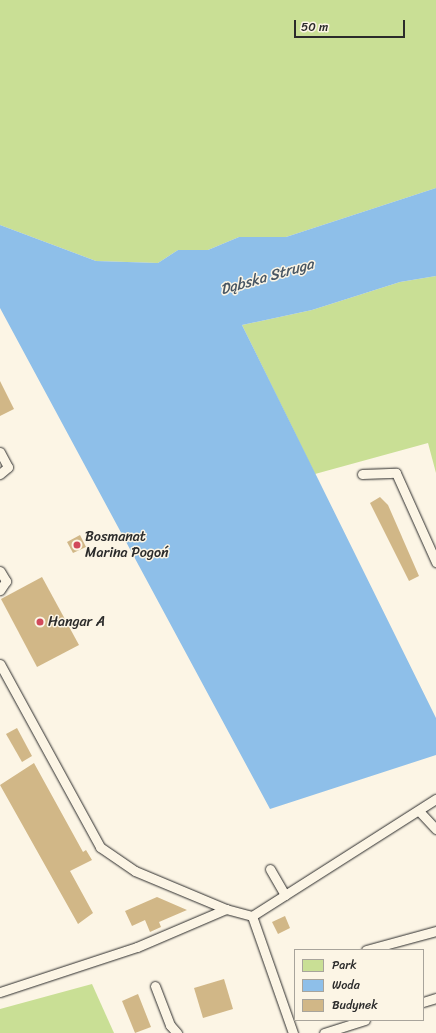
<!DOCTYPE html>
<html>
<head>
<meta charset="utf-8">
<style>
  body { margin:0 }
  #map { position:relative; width:436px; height:1033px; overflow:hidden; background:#fcf5e5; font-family:Sriracha,sans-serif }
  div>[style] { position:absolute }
  .green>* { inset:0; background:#c9df95 }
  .water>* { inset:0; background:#8ebfe9 }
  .building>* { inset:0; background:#d1b787 }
  .roads { filter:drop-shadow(0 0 1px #2b2b2b) drop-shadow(0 0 1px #2b2b2b) }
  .lane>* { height:9px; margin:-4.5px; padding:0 4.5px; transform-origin:4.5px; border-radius:4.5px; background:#fcf5e5 }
  .dots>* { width:11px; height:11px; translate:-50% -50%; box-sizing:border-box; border:2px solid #fcf5e5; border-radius:50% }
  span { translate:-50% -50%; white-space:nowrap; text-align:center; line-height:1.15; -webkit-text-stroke:3px #fcf5e5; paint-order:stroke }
  .poi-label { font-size:14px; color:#2b2b2b }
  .left { translate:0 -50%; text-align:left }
  .water-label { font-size:15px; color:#495764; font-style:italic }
  .legend { position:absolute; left:294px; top:949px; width:130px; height:72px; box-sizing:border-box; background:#fcf5e5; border:1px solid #a8a49b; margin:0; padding:5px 7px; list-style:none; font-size:12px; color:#2b2b2b }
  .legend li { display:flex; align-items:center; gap:8px; height:20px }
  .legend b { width:20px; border:1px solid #a8a49b }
  .scale { position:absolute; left:294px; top:20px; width:111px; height:18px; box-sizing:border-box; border:2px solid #2b2b2b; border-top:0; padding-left:5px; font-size:12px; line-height:14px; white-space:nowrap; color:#2b2b2b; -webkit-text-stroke:3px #fcf5e5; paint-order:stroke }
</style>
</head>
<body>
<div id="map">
  <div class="green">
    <div style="clip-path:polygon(0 0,436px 0,436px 188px,286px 237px,239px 237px,208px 250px,178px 250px,158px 263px,96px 261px,0 225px)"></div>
    <div style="clip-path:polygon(436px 276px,436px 473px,428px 443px,315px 474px,242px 325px,312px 310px,400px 282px)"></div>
    <div style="clip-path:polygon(92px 984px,114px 1033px,0 1033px,0 1009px)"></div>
  </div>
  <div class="water">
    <div style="clip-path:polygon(436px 188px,436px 276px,400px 282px,312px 310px,242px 325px,436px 718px,436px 755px,270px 809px,0 308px,0 225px,96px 261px,158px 263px,178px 250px,208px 250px,239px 237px,286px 237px)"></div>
  </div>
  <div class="building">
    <div style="clip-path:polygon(0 381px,14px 409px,0 416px)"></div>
    <div style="clip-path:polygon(380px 497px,388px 505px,419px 576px,409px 581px,370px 503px)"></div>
    <div style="clip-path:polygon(80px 535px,86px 547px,73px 553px,67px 542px)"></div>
    <div style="clip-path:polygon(42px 577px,79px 645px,37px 667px,1px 599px)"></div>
    <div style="clip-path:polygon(17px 728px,32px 756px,22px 762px,6px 734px)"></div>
    <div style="clip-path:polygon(34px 763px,83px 852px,86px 850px,92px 860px,70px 871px,93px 913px,78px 924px,0 785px)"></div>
    <div style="clip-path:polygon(157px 897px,187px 910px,159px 922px,161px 927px,150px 932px,145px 920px,132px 926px,125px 911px)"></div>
    <div style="clip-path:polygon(285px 916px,290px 928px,278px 934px,272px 922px)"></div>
    <div style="clip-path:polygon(224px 979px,233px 1009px,203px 1018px,194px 988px)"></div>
    <div style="clip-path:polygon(138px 994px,151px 1027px,135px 1033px,122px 1001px)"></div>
  </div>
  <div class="roads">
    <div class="lane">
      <div style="left:0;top:452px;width:17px;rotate:62deg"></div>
      <div style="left:8px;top:467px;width:11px;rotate:139deg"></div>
      <div style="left:362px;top:474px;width:34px;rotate:-2deg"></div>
      <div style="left:396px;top:473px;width:98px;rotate:65.8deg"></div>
      <div style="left:0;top:571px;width:12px;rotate:59deg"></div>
      <div style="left:6px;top:581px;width:11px;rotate:124deg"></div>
      <div style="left:0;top:664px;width:209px;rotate:61.3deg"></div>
      <div style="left:100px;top:847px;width:42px;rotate:34.4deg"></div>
      <div style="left:135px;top:871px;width:99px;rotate:22.7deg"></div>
      <div style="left:226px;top:909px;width:27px;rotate:15deg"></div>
      <div style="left:252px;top:916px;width:218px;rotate:-32.5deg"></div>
      <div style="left:419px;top:811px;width:25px;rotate:47deg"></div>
      <div style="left:270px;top:869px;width:30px;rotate:60deg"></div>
      <div style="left:252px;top:916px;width:124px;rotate:70.7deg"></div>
      <div style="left:366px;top:950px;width:73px;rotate:-15.2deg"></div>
      <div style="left:155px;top:986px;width:42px;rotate:69deg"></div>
      <div style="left:170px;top:1025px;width:11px;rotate:49deg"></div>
      <div style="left:0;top:992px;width:144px;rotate:-18.2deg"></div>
      <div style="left:137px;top:947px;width:97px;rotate:-23.1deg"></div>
      <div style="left:423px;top:1002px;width:14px;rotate:-17deg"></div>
      <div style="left:324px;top:1033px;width:43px;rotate:-17.6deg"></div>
    </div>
  </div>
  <div class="dots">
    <div style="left:77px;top:545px;background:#d1495b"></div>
    <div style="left:40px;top:622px;background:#d1495b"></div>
  </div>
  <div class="poi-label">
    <span class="left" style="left:85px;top:545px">Bosmanat<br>Marina Pogoń</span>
    <span class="left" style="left:48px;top:622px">Hangar A</span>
  </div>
  <div class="water-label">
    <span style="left:267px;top:277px;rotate:-16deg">Dąbska Struga</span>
  </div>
  <ul class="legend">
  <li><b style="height:11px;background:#c9df95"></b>Park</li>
  <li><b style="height:11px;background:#8ebfe9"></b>Woda</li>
  <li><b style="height:11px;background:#d1b787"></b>Budynek</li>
  </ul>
  <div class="scale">50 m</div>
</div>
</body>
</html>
